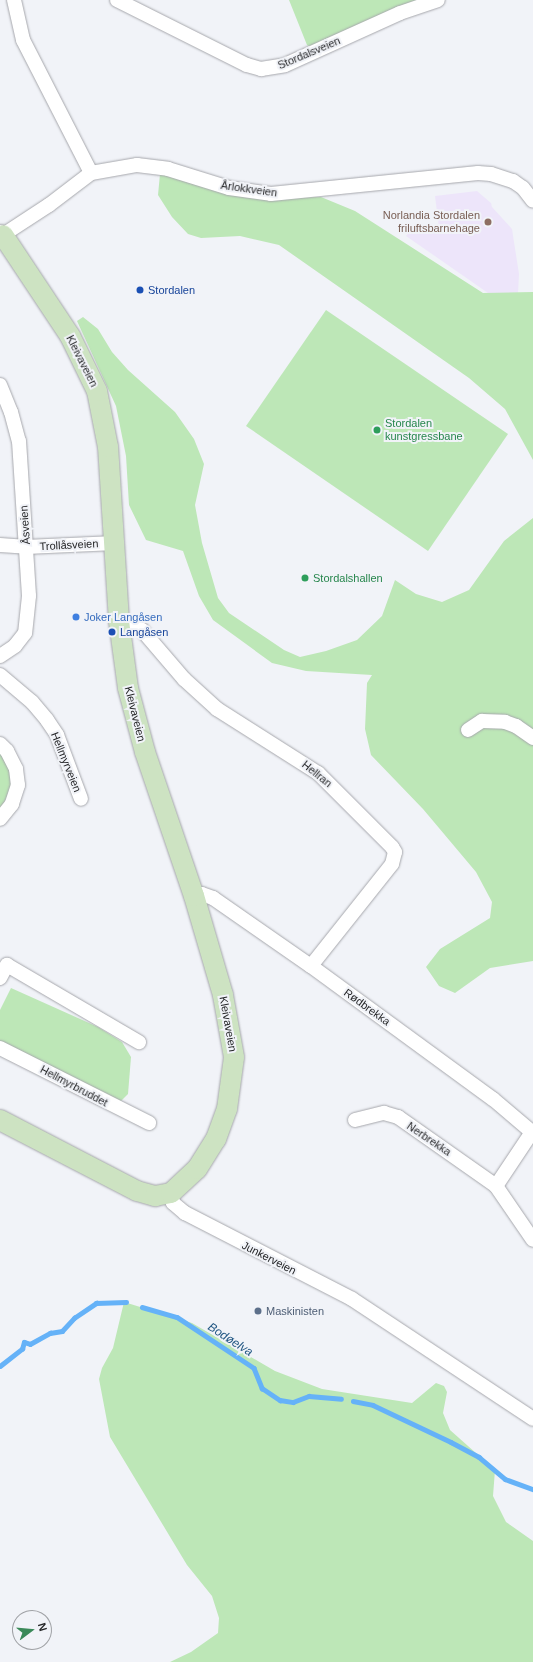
<!DOCTYPE html>
<html>
<head>
<meta charset="utf-8">
<style>
  body { margin:0 }
  #map { position:relative; width:533px; height:1662px; overflow:hidden; background:#f1f3f8; font-family:Arial,sans-serif }
  div>[style] { position:absolute }
  .education>* { inset:0; background:#ede5fa }
  .green>* { inset:0; background:#bde7b7 }
  .stream>* { height:4.5px; margin:-2.25px; padding:0 2.25px; transform-origin:2.25px; border-radius:2.25px; background:#65b2f8 }
  .roads { filter:drop-shadow(0 0 1px #a6a7ac) drop-shadow(0 0 1px #a6a7ac) }
  .street>* { height:14px; margin:-7px; padding:0 7px; transform-origin:7px; border-radius:7px; background:#fff }
  .secondary>* { height:20px; margin:-10px; padding:0 10px; transform-origin:10px; border-radius:10px; background:#cde3c2 }
  .dots>* { width:11px; height:11px; translate:-50% -50%; box-sizing:border-box; border:2px solid #f1f3f8; border-radius:50% }
  span { translate:-50% -50%; white-space:nowrap; text-align:center; line-height:1.15; -webkit-text-stroke:4px #f1f3f8; paint-order:stroke }
  .street-label { font-size:11px; color:#252628 }
  .education-label { font-size:11px; color:#785e54 }
  .right { translate:-100% -50%; text-align:right }
  .transit-label { font-size:11px; color:#164399 }
  .left { translate:0 -50%; text-align:left }
  .leisure-label { font-size:11px; color:#27864d }
  .shop-label { font-size:11px; color:#366cbe }
  .service-label { font-size:11px; color:#4e5e75 }
  .water-label { font-size:12px; color:#1f5582; font-style:italic }
  .north { position:absolute; left:12px; top:1610px; width:40px; height:40px; box-sizing:border-box; background:#f1f3f8; border:1px solid #9fa1a5; border-radius:50%; rotate:74deg; font-size:11px; font-weight:700; line-height:16px; text-align:center; color:#252628 }
  .north::after { content:''; display:block; margin:auto; width:14px; height:18px; background:#3a8959; clip-path:polygon(50% 0,100% 100%,50% 72%,0 100%) }
</style>
</head>
<body>
<div id="map">
  <div class="education">
    <div style="clip-path:polygon(477px 191px,491px 203px,492px 207px,512px 229px,519px 274px,517px 313px,406px 236px,410px 231px,439px 228px,435px 196px)"></div>
  </div>
  <div class="green">
    <div style="clip-path:polygon(289px 0,421px 0,311px 48px,307px 45px)"></div>
    <div style="clip-path:polygon(160px 174px,247px 198px,321px 197px,355px 211px,483px 293px,533px 292px,533px 460px,505px 409px,469px 378px,279px 245px,240px 236px,201px 238px,188px 234px,172px 217px,158px 195px)"></div>
    <div style="clip-path:polygon(326px 310px,508px 434px,428px 551px,246px 426px)"></div>
    <div style="clip-path:polygon(83px 317px,98px 329px,112px 352px,128px 370px,175px 412px,194px 439px,204px 464px,195px 505px,202px 543px,218px 598px,229px 613px,284px 650px,300px 657px,326px 651px,357px 640px,382px 616px,395px 580px,416px 594px,442px 602px,469px 590px,504px 541px,533px 518px,533px 961px,490px 968px,455px 993px,439px 986px,426px 967px,440px 949px,490px 918px,492px 902px,476px 872px,423px 809px,371px 755px,365px 729px,367px 683px,372px 675px,306px 671px,272px 663px,213px 620px,199px 596px,183px 551px,146px 540px,129px 505px,126px 456px,116px 406px,77px 321px)"></div>
    <div style="clip-path:polygon(0 750px,9px 765px,11px 787px,0 812px)"></div>
    <div style="clip-path:polygon(11px 988px,98px 1027px,122px 1042px,131px 1057px,128px 1094px,119px 1103px,0 1042px,0 1010px)"></div>
    <div style="clip-path:polygon(124px 1302px,192px 1323px,275px 1371px,322px 1389px,412px 1403px,436px 1383px,444px 1386px,447px 1392px,443px 1413px,450px 1430px,495px 1470px,493px 1496px,506px 1522px,533px 1541px,533px 1662px,170px 1662px,191px 1652px,218px 1633px,219px 1618px,212px 1596px,187px 1565px,110px 1437px,99px 1379px,102px 1368px,113px 1348px)"></div>
  </div>
  <div class="stream">
    <div style="left:142px;top:1307px;width:36px;rotate:16deg"></div>
    <div style="left:177px;top:1317px;width:92px;rotate:33.5deg"></div>
    <div style="left:254px;top:1368px;width:22px;rotate:68deg"></div>
    <div style="left:262px;top:1388px;width:22px;rotate:34deg"></div>
    <div style="left:280px;top:1400px;width:13px;rotate:9deg"></div>
    <div style="left:293px;top:1402px;width:17px;rotate:-21deg"></div>
    <div style="left:309px;top:1396px;width:32px;rotate:5deg"></div>
    <div style="left:0;top:1366px;width:28px;rotate:-38deg"></div>
    <div style="left:22px;top:1349px;width:7px;rotate:-74deg"></div>
    <div style="left:24px;top:1342px;width:6px;rotate:18deg"></div>
    <div style="left:30px;top:1344px;width:23px;rotate:-29deg"></div>
    <div style="left:50px;top:1333px;width:12px;rotate:-9deg"></div>
    <div style="left:62px;top:1331px;width:18px;rotate:-47deg"></div>
    <div style="left:74px;top:1318px;width:27px;rotate:-34deg"></div>
    <div style="left:96px;top:1303px;width:30px;rotate:-2deg"></div>
    <div style="left:353px;top:1401px;width:20px;rotate:11deg"></div>
    <div style="left:373px;top:1405px;width:86px;rotate:25.4deg"></div>
    <div style="left:451px;top:1442px;width:32px;rotate:28deg"></div>
    <div style="left:479px;top:1457px;width:34px;rotate:40deg"></div>
    <div style="left:505px;top:1479px;width:30px;rotate:20deg"></div>
  </div>
  <div class="roads">
    <div class="street">
      <div style="left:14px;top:0;width:41px;rotate:77.3deg"></div>
      <div style="left:23px;top:40px;width:149px;rotate:62.9deg"></div>
      <div style="left:117px;top:0;width:145px;rotate:26.6deg"></div>
      <div style="left:247px;top:65px;width:15px;rotate:16deg"></div>
      <div style="left:261px;top:69px;width:24px;rotate:-9deg"></div>
      <div style="left:285px;top:65px;width:126px;rotate:-24.3deg"></div>
      <div style="left:400px;top:13px;width:40px;rotate:-18.9deg"></div>
      <div style="left:0;top:232px;width:4px;rotate:45deg"></div>
      <div style="left:3px;top:235px;width:55px;rotate:-33.1deg"></div>
      <div style="left:49px;top:205px;width:53px;rotate:-37.3deg"></div>
      <div style="left:91px;top:173px;width:47px;rotate:-9.9deg"></div>
      <div style="left:137px;top:165px;width:31px;rotate:7deg"></div>
      <div style="left:168px;top:169px;width:64px;rotate:17.3deg"></div>
      <div style="left:229px;top:188px;width:42px;rotate:8.1deg"></div>
      <div style="left:271px;top:194px;width:208px;rotate:-5.8deg"></div>
      <div style="left:478px;top:173px;width:13px;rotate:4deg"></div>
      <div style="left:491px;top:174px;width:23px;rotate:18deg"></div>
      <div style="left:513px;top:181px;width:12px;rotate:35deg"></div>
      <div style="left:523px;top:188px;width:16px;rotate:52deg"></div>
      <div style="left:0;top:385px;width:29px;rotate:68deg"></div>
      <div style="left:11px;top:412px;width:30px;rotate:75deg"></div>
      <div style="left:19px;top:441px;width:155px;rotate:86.3deg"></div>
      <div style="left:29px;top:596px;width:37px;rotate:96deg"></div>
      <div style="left:25px;top:633px;width:16px;rotate:128deg"></div>
      <div style="left:15px;top:646px;width:18px;rotate:146deg"></div>
      <div style="left:0;top:545px;width:27px;rotate:4deg"></div>
      <div style="left:27px;top:547px;width:87px;rotate:-2.6deg"></div>
      <div style="left:119px;top:621px;width:25px;rotate:21deg"></div>
      <div style="left:142px;top:630px;width:65px;rotate:49.4deg"></div>
      <div style="left:184px;top:679px;width:45px;rotate:42.3deg"></div>
      <div style="left:217px;top:709px;width:120px;rotate:32.4deg"></div>
      <div style="left:318px;top:773px;width:105px;rotate:45deg"></div>
      <div style="left:392px;top:847px;width:6px;rotate:59deg"></div>
      <div style="left:395px;top:852px;width:12px;rotate:104deg"></div>
      <div style="left:392px;top:864px;width:130px;rotate:128.5deg"></div>
      <div style="left:0;top:675px;width:42px;rotate:40.2deg"></div>
      <div style="left:32px;top:702px;width:23px;rotate:50deg"></div>
      <div style="left:47px;top:720px;width:18px;rotate:56deg"></div>
      <div style="left:57px;top:735px;width:68px;rotate:69.4deg"></div>
      <div style="left:468px;top:730px;width:17px;rotate:-33deg"></div>
      <div style="left:482px;top:721px;width:23px;rotate:2deg"></div>
      <div style="left:505px;top:722px;width:12px;rotate:20deg"></div>
      <div style="left:516px;top:726px;width:21px;rotate:35deg"></div>
      <div style="left:0;top:744px;width:10px;rotate:45deg"></div>
      <div style="left:7px;top:751px;width:20px;rotate:63deg"></div>
      <div style="left:16px;top:769px;width:16px;rotate:83deg"></div>
      <div style="left:18px;top:785px;width:20px;rotate:108deg"></div>
      <div style="left:12px;top:804px;width:19px;rotate:129deg"></div>
      <div style="left:194px;top:896px;width:8px;rotate:-14deg"></div>
      <div style="left:202px;top:894px;width:12px;rotate:20deg"></div>
      <div style="left:213px;top:898px;width:119px;rotate:34.8deg"></div>
      <div style="left:311px;top:966px;width:225px;rotate:36.2deg"></div>
      <div style="left:493px;top:1099px;width:52px;rotate:40.4deg"></div>
      <div style="left:0;top:978px;width:15px;rotate:-62deg"></div>
      <div style="left:7px;top:965px;width:153px;rotate:30.3deg"></div>
      <div style="left:0;top:1048px;width:167px;rotate:26.7deg"></div>
      <div style="left:355px;top:1120px;width:30px;rotate:-14deg"></div>
      <div style="left:384px;top:1113px;width:15px;rotate:16deg"></div>
      <div style="left:398px;top:1117px;width:120px;rotate:35.1deg"></div>
      <div style="left:496px;top:1186px;width:65px;rotate:55.6deg"></div>
      <div style="left:496px;top:1186px;width:65px;rotate:-56.3deg"></div>
      <div style="left:171px;top:1193px;width:10px;rotate:79deg"></div>
      <div style="left:173px;top:1203px;width:16px;rotate:40deg"></div>
      <div style="left:185px;top:1213px;width:188px;rotate:27.2deg"></div>
      <div style="left:352px;top:1299px;width:217px;rotate:33.5deg"></div>
    </div>
    <div class="secondary">
      <div style="left:0;top:1120px;width:154px;rotate:27.4deg"></div>
      <div style="left:137px;top:1191px;width:19px;rotate:16deg"></div>
      <div style="left:155px;top:1196px;width:16px;rotate:-11deg"></div>
      <div style="left:171px;top:1193px;width:35px;rotate:-43deg"></div>
      <div style="left:197px;top:1169px;width:36px;rotate:-58deg"></div>
      <div style="left:216px;top:1139px;width:32px;rotate:-70deg"></div>
      <div style="left:227px;top:1109px;width:52px;rotate:-82.3deg"></div>
      <div style="left:234px;top:1057px;width:63px;rotate:-100.1deg"></div>
      <div style="left:223px;top:995px;width:103px;rotate:-106.3deg"></div>
      <div style="left:194px;top:896px;width:152px;rotate:-108.8deg"></div>
      <div style="left:145px;top:752px;width:66px;rotate:-104.9deg"></div>
      <div style="left:128px;top:688px;width:68px;rotate:-97.7deg"></div>
      <div style="left:119px;top:621px;width:174px;rotate:-93.6deg"></div>
      <div style="left:108px;top:447px;width:57px;rotate:-101.1deg"></div>
      <div style="left:97px;top:391px;width:61px;rotate:-116.1deg"></div>
      <div style="left:70px;top:336px;width:121px;rotate:-123.6deg"></div>
    </div>
  </div>
  <div class="dots">
    <div style="left:488px;top:222px;background:#8d6e63"></div>
    <div style="left:140px;top:290px;background:#1a4fb4"></div>
    <div style="left:377px;top:430px;background:#2e9e5b"></div>
    <div style="left:305px;top:578px;background:#2e9e5b"></div>
    <div style="left:76px;top:617px;background:#3f7fe0"></div>
    <div style="left:112px;top:632px;background:#1a4fb4"></div>
    <div style="left:258px;top:1311px;background:#5c6f8a"></div>
  </div>
  <div class="street-label">
    <span style="left:309px;top:53px;rotate:-23deg">Stordalsveien</span>
    <span style="left:249px;top:189px;rotate:8deg">Årlokkveien</span>
    <span style="left:82px;top:361px;rotate:63deg">Kleivaveien</span>
    <span style="left:25px;top:525px;rotate:-94deg">Åsveien</span>
    <span style="left:69px;top:545px;rotate:-3deg">Trollåsveien</span>
    <span style="left:135px;top:714px;rotate:76deg">Kleivaveien</span>
    <span style="left:66px;top:762px;rotate:68deg">Hellmyrveien</span>
    <span style="left:317px;top:774px;rotate:39deg">Hellran</span>
    <span style="left:367px;top:1007px;rotate:36deg">Rødbrekka</span>
    <span style="left:228px;top:1024px;rotate:80deg">Kleivaveien</span>
    <span style="left:74px;top:1086px;rotate:28deg">Hellmyrbruddet</span>
    <span style="left:429px;top:1139px;rotate:34deg">Nerbrekka</span>
    <span style="left:269px;top:1258px;rotate:27deg">Junkerveien</span>
  </div>
  <div class="education-label">
    <span class="right" style="left:480px;top:222px">Norlandia Stordalen<br>friluftsbarnehage</span>
  </div>
  <div class="transit-label">
    <span class="left" style="left:148px;top:290px">Stordalen</span>
    <span class="left" style="left:120px;top:632px">Langåsen</span>
  </div>
  <div class="leisure-label">
    <span class="left" style="left:385px;top:430px">Stordalen<br>kunstgressbane</span>
    <span class="left" style="left:313px;top:578px">Stordalshallen</span>
  </div>
  <div class="shop-label">
    <span class="left" style="left:84px;top:617px">Joker Langåsen</span>
  </div>
  <div class="service-label">
    <span class="left" style="left:266px;top:1311px">Maskinisten</span>
  </div>
  <div class="water-label">
    <span style="left:230px;top:1340px;rotate:33deg">Bodøelva</span>
  </div>
  <div class="north">N</div>
</div>
</body>
</html>
